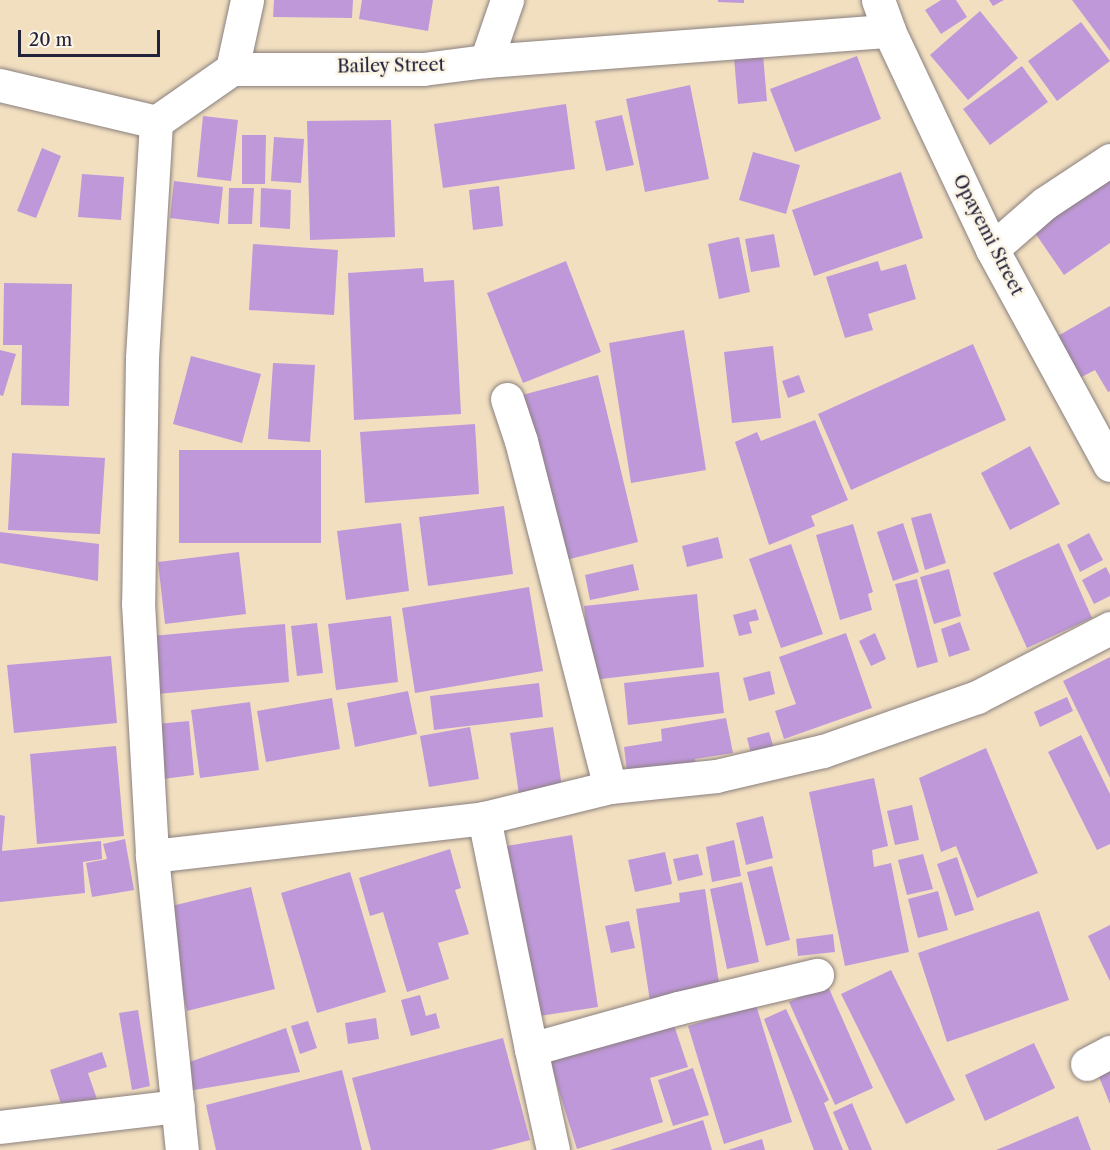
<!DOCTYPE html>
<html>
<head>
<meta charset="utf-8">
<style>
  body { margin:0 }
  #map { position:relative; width:1110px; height:1150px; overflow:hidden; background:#f2dfc0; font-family:"Libre Caslon Text",serif }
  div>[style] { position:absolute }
  .building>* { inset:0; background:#bf98da }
  .roads { filter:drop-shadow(0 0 2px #8a807e) drop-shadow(0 0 2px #8a807e) }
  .street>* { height:33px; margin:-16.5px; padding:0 16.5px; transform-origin:16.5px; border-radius:16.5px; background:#fff }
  span { translate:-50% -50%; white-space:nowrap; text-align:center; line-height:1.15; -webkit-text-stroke:5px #fcf5e5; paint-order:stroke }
  .street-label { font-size:18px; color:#22223b }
  .scale { position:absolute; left:18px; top:30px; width:142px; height:27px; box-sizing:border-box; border:3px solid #22223b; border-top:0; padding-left:8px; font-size:18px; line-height:21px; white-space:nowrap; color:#22223b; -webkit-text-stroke:4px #fcf5e5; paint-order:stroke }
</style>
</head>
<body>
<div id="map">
  <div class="building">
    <div style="clip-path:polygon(274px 0,353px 0,352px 18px,273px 17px)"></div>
    <div style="clip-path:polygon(362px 0,433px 0,428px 31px,359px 19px)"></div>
    <div style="clip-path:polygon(718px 0,744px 0,744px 3px,718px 2px)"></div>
    <div style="clip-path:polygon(941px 0,956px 0,967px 17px,941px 34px,925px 10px)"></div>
    <div style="clip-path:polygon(989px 0,1004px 0,993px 6px)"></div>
    <div style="clip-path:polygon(1072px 0,1110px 0,1110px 51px)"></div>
    <div style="clip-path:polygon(980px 11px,1018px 58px,968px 100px,930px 55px)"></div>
    <div style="clip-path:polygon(1081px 22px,1110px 61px,1057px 101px,1028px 61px)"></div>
    <div style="clip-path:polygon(763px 55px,767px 101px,738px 104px,734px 58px)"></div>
    <div style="clip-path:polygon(857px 56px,881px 119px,795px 152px,770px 89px)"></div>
    <div style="clip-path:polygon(1022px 66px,1048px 102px,990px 145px,963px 109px)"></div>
    <div style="clip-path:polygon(690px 85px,709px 179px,645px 192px,626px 99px)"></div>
    <div style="clip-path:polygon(566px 104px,575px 169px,443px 188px,434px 124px)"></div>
    <div style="clip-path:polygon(622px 115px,634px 165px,606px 171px,595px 121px)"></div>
    <div style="clip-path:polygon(203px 116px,238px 120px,231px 181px,197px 177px)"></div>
    <div style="clip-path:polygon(391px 120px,395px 237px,310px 240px,307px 121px)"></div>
    <div style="clip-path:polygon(242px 135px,266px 135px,265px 184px,242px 184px)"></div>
    <div style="clip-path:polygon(274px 137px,304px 139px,301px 183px,271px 181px)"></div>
    <div style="clip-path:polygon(42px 148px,61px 156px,36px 218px,17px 211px)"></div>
    <div style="clip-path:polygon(753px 152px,800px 165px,786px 214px,739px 200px)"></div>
    <div style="clip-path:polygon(901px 172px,923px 238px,814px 276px,792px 210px)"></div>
    <div style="clip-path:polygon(82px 174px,124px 177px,121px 220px,78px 217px)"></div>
    <div style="clip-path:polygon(1110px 176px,1110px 243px,1064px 275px,1033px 230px)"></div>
    <div style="clip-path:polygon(174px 181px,223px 187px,219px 224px,170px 218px)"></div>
    <div style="clip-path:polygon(499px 186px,503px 226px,473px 230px,469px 190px)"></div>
    <div style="clip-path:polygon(229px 188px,254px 188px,252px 224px,228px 224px)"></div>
    <div style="clip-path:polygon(261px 188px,291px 190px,290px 229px,260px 227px)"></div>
    <div style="clip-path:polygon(774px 234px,780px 267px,751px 272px,745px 239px)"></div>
    <div style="clip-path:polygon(739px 237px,750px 292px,719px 299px,708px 244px)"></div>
    <div style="clip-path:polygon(253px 244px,338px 250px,334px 315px,249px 310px)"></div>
    <div style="clip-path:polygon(566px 261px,601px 352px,523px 383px,487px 293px)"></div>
    <div style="clip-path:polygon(878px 261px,881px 271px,906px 264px,916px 299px,868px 314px,873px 330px,845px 338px,826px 277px)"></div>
    <div style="clip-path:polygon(423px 268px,424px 282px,454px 280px,461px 414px,354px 420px,348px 273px)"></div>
    <div style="clip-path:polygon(4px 283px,72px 284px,69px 406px,21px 405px,22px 345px,3px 345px)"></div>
    <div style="clip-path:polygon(1110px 306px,1110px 391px,1108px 392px,1095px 370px,1072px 382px,1049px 341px)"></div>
    <div style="clip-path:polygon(684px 330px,706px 470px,631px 483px,609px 343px)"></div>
    <div style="clip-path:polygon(973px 344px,1006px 420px,851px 490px,818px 414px)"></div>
    <div style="clip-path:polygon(773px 346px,781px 418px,732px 423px,724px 352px)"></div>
    <div style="clip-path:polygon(0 350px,16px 354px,3px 396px,0 395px)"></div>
    <div style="clip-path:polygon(191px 356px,261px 374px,242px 443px,173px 424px)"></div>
    <div style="clip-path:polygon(273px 363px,315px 365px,310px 442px,268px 439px)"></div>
    <div style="clip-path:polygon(598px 375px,638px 542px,562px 561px,522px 395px)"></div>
    <div style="clip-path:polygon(799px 375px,805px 392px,788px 398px,782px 381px)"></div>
    <div style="clip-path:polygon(815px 420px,848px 500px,811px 516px,815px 526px,769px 545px,735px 442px,757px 432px,761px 441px)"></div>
    <div style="clip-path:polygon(475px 424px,479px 494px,365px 503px,360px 432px)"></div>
    <div style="clip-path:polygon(1030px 446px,1060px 504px,1010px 530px,981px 473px)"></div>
    <div style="clip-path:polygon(179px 450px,321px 450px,321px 543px,179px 543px)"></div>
    <div style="clip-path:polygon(12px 453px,105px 458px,100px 534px,8px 530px)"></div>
    <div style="clip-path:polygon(504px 506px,513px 574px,428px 586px,419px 517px)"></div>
    <div style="clip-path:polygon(931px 513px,946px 563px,925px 570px,911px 518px)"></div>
    <div style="clip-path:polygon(401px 523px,409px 591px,346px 600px,337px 531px)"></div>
    <div style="clip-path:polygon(903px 523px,919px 572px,893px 581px,877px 532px)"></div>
    <div style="clip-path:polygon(853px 524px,873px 592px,868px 594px,872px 610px,840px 620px,816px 535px)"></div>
    <div style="clip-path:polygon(0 532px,99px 544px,98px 581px,0 563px)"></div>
    <div style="clip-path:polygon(1089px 533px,1103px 560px,1080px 572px,1067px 545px)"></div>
    <div style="clip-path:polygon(718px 537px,723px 558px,687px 567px,682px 546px)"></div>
    <div style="clip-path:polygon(1059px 543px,1092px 618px,1027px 648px,993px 573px)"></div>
    <div style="clip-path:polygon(791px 544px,823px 634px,781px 648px,749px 559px)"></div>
    <div style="clip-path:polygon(239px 552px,246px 614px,165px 624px,158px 562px)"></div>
    <div style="clip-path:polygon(633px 564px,639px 590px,590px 600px,585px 575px)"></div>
    <div style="clip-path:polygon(1106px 567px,1110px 575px,1110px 596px,1094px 604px,1082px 580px)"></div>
    <div style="clip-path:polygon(949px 569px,961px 616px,934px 624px,920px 577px)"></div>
    <div style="clip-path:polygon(917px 579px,938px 662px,917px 668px,895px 584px)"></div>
    <div style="clip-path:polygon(529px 587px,543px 671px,415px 693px,402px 608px)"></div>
    <div style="clip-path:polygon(697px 594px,704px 667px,592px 680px,584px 606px)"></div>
    <div style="clip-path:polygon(756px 609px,759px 620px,749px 622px,752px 633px,739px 636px,733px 615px)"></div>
    <div style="clip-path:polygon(391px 616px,398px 682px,336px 690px,328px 624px)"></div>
    <div style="clip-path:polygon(960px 622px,970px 650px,949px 657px,941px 629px)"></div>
    <div style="clip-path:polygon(317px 623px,323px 673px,297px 676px,291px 626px)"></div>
    <div style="clip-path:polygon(285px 624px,289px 682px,157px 694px,152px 636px)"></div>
    <div style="clip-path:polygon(846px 633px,872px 708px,784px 739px,775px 711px,796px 704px,779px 657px)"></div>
    <div style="clip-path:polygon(875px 633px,886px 659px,871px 666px,859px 641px)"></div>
    <div style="clip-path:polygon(111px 656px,117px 723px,14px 733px,7px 665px)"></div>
    <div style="clip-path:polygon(1110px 657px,1110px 778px,1063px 681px)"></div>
    <div style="clip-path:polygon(770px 671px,775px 694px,749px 701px,743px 678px)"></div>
    <div style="clip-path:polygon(719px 672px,724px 713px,628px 725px,624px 683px)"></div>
    <div style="clip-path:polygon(539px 683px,543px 717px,434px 730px,430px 696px)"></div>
    <div style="clip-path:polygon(408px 691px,417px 734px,355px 747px,347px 703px)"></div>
    <div style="clip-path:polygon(1067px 697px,1073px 711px,1040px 727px,1034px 712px)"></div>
    <div style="clip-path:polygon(332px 698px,340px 749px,266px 762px,257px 711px)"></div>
    <div style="clip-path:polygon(250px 702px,259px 770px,200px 778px,191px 710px)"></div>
    <div style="clip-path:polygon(726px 718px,733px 753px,695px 759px,697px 773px,628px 779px,624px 747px,662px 741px,661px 729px)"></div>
    <div style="clip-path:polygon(189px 721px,194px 775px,163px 779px,157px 724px)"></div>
    <div style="clip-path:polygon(470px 727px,479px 779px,429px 787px,420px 736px)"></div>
    <div style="clip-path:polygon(553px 727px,562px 787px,519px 794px,510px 733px)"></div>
    <div style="clip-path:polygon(769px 732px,777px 758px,754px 765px,747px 738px)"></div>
    <div style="clip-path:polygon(1081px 735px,1110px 794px,1110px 844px,1097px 850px,1048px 752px)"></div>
    <div style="clip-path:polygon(116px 746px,124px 836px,37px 844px,30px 754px)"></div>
    <div style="clip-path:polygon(986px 748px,1038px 873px,977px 898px,956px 846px,941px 852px,919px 778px)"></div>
    <div style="clip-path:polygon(874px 778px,888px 846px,872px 850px,874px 867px,891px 863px,909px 952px,845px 966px,809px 792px)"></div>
    <div style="clip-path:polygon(912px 805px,919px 840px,895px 845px,887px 811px)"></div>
    <div style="clip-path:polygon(0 815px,5px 816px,2px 851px,101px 841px,102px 859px,83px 862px,85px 893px,0 902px)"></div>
    <div style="clip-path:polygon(763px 816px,773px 858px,746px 865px,736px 823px)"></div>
    <div style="clip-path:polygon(572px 835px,598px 1007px,533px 1017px,507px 846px)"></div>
    <div style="clip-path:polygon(125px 839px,134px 890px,92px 897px,86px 863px,107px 859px,103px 844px)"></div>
    <div style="clip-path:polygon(734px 840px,741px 876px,712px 882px,706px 847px)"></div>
    <div style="clip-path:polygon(450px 849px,461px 888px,455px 890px,469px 934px,438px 943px,449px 979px,407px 992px,383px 912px,370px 916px,359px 878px)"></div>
    <div style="clip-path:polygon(665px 852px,672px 884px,635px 892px,628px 860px)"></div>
    <div style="clip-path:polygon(698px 854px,703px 875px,678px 881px,673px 859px)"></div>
    <div style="clip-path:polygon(923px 854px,933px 889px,907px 895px,898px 860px)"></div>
    <div style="clip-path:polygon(957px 857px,974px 910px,955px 916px,937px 864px)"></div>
    <div style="clip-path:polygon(772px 866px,790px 940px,766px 946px,747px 872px)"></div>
    <div style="clip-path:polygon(350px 872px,386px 992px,317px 1013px,281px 893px)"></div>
    <div style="clip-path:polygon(742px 882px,759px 962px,727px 969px,710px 889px)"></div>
    <div style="clip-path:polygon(251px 887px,275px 989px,187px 1011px,163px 908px)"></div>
    <div style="clip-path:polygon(705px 889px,720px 990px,650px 1001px,636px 909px,680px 902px,679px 893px)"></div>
    <div style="clip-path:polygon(938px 891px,948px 930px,918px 938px,908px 899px)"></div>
    <div style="clip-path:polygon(1039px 911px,1069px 1000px,947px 1042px,918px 953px)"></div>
    <div style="clip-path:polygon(629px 921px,635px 948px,611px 953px,605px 926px)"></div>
    <div style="clip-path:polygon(1110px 925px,1110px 981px,1088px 936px)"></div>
    <div style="clip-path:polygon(833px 934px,835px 952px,798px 956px,796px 939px)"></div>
    <div style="clip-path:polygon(891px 970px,955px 1100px,906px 1124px,841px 994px)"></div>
    <div style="clip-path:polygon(827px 984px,873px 1088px,835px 1105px,789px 1002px)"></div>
    <div style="clip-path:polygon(420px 995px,426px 1016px,436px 1013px,440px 1028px,411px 1036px,401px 1000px)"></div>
    <div style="clip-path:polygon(756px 1005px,792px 1122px,724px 1144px,688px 1026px)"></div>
    <div style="clip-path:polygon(786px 1009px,829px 1100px,824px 1103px,843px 1150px,814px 1150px,764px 1019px)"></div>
    <div style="clip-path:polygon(138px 1010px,150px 1086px,132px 1090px,119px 1013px)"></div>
    <div style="clip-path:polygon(376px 1018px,379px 1039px,348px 1044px,345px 1023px)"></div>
    <div style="clip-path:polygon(308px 1021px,317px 1048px,300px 1054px,291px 1026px)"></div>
    <div style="clip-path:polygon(673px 1022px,688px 1067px,650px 1078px,663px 1122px,577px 1149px,550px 1062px)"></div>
    <div style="clip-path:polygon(286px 1028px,300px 1072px,188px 1091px,181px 1065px)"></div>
    <div style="clip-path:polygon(503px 1038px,530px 1140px,491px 1150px,371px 1150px,352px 1078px)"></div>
    <div style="clip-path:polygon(1034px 1043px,1055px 1088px,985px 1121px,965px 1075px)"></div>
    <div style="clip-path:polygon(102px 1052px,107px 1067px,88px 1073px,99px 1105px,65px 1116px,50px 1070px)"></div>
    <div style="clip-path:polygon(1110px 1067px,1110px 1104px,1097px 1072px)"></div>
    <div style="clip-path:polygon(693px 1068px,709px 1115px,673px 1126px,658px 1080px)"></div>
    <div style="clip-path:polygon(342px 1070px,362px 1150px,216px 1150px,206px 1105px)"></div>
    <div style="clip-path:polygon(852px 1103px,872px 1150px,849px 1150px,833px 1112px)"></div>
    <div style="clip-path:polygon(1078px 1116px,1091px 1150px,996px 1150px)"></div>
    <div style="clip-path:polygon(703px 1120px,712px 1150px,610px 1150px)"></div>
    <div style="clip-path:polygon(762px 1139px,765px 1150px,728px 1150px)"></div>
  </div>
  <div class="roads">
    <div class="street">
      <div style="left:878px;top:0;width:33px;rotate:70deg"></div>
      <div style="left:889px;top:31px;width:241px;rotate:64.7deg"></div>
      <div style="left:992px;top:249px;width:246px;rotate:61.4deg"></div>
      <div style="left:486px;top:61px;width:404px;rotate:-4.3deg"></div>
      <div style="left:232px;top:69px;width:191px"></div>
      <div style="left:423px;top:69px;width:64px;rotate:-7.2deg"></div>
      <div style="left:486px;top:61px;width:65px;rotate:-71deg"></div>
      <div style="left:0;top:85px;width:160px;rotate:13.3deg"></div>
      <div style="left:156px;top:122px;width:237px;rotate:93.4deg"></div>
      <div style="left:142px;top:359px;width:244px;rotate:90.9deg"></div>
      <div style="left:138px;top:603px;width:253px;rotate:86.8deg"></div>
      <div style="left:152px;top:856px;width:296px;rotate:84.2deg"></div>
      <div style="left:156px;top:122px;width:93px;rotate:-34.9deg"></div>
      <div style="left:232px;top:69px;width:71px;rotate:-77.7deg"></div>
      <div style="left:992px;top:249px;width:70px;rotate:-41deg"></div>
      <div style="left:1045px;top:203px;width:78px;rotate:-33.5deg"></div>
      <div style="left:507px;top:399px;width:44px;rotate:71.6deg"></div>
      <div style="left:521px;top:441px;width:357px;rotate:75.6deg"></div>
      <div style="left:484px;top:818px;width:236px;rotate:78.5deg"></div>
      <div style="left:531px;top:1049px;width:153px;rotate:-15.6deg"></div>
      <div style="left:678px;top:1008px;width:143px;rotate:-13.4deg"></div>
      <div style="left:152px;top:856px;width:334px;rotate:-6.5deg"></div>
      <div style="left:484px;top:818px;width:130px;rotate:-13.8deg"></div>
      <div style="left:610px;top:787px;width:107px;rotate:-5.9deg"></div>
      <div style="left:716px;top:776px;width:110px;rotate:-13.2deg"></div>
      <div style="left:823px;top:751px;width:163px;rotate:-19.3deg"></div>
      <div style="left:977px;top:697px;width:150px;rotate:-27.4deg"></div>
      <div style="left:531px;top:1049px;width:103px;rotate:77.7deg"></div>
      <div style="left:1087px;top:1064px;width:26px;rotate:-28deg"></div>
      <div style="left:0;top:1127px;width:179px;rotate:-6.7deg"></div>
    </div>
  </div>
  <div class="street-label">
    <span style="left:391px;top:66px;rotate:-1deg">Bailey Street</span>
    <span style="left:988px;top:235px;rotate:63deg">Opayemi Street</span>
  </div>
  <div class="scale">20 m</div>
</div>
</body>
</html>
